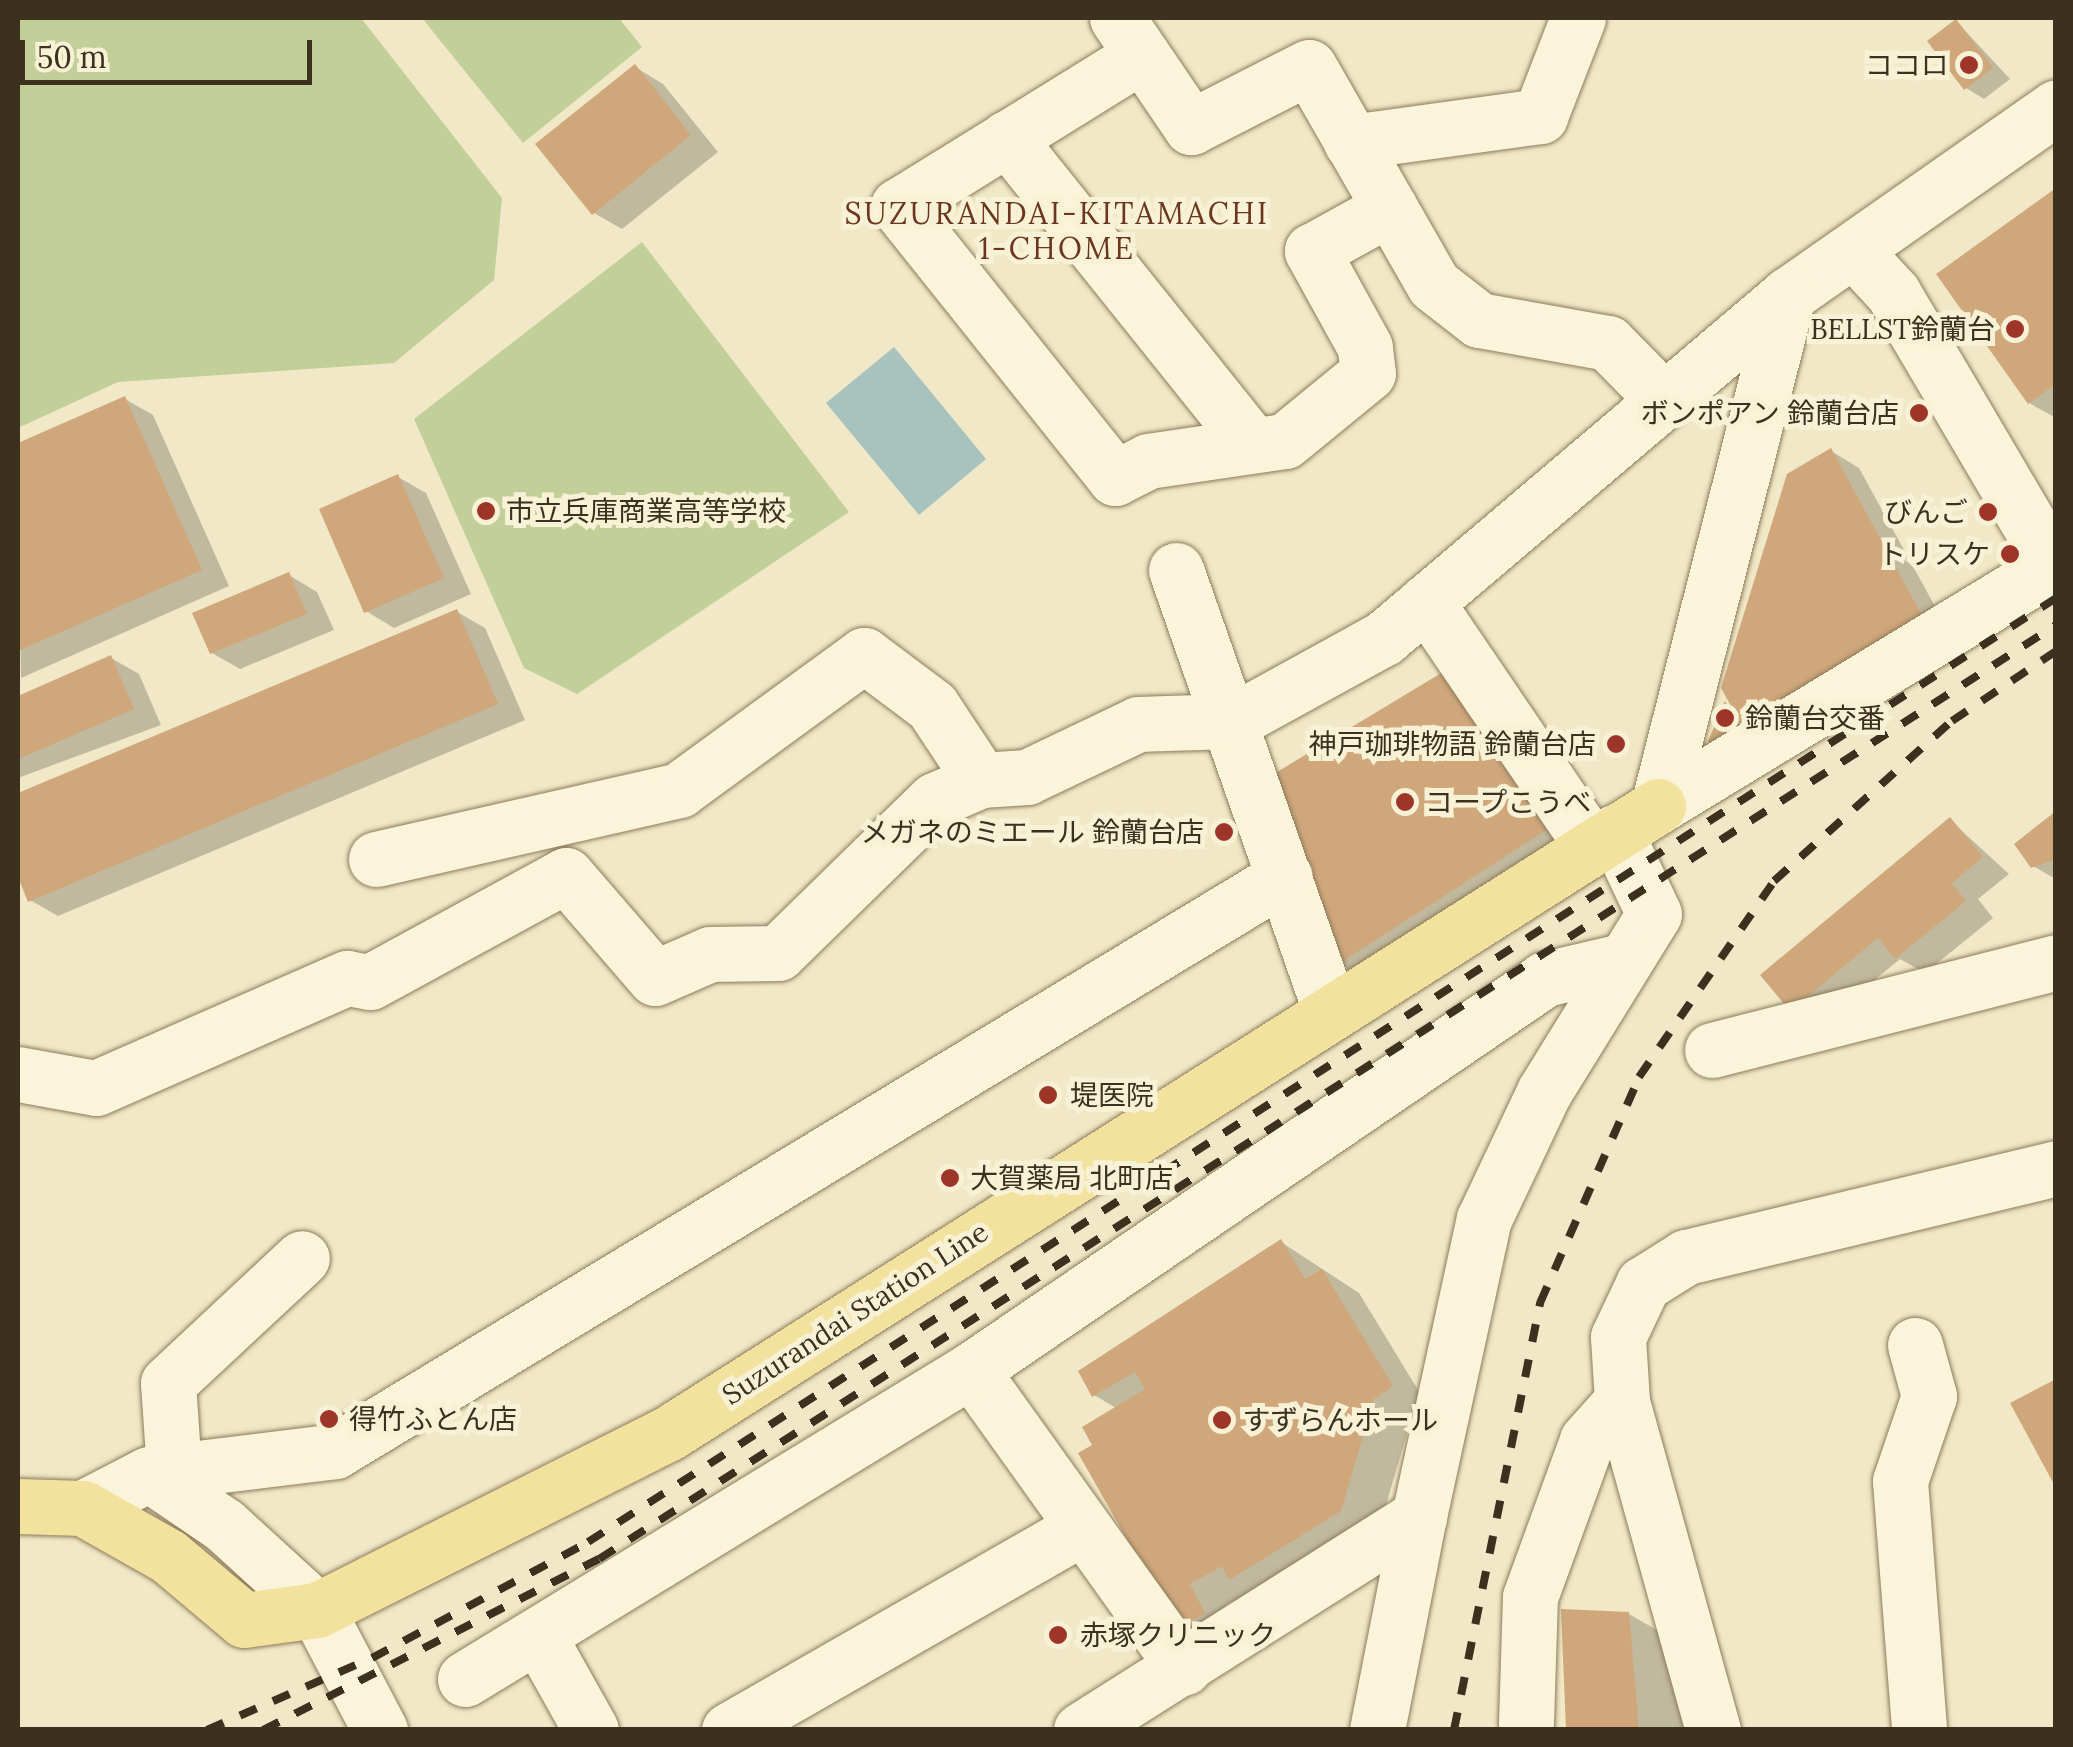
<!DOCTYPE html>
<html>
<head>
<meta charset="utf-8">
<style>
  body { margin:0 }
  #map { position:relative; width:2073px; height:1747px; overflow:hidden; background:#f0e8c6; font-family:Lora,"Noto Sans JP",serif }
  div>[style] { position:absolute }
  .green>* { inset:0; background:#c3cf99 }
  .water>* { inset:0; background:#a8c3be }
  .shadow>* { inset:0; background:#0003 }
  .building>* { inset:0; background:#cfa77b }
  .roads { filter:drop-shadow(0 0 2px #8c7b5b) drop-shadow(0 0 2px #8c7b5b) }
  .minor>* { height:55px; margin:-27.5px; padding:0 27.5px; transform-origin:27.5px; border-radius:27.5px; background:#faf4da }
  .major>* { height:55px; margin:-27.5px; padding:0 27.5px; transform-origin:27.5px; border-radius:27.5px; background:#f3e29e }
  .rail>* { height:8px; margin-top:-4px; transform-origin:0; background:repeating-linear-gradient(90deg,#3c301f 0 18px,transparent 0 36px) }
  .dots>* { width:28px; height:28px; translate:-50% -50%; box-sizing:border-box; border:5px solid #f7f1d6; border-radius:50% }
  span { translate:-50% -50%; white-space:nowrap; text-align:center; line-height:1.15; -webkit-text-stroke:10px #f7f1d6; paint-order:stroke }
  .poi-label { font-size:28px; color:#3c301f }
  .right { translate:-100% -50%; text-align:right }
  .left { translate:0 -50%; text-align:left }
  .street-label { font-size:28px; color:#3c301f }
  .neighbourhood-label { font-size:30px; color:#6a361d; letter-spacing:2.5px }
  .frame { position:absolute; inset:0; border:20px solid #3c301f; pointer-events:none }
  .scale { position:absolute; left:20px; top:40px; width:292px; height:45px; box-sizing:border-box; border:5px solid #3c301f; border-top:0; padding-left:12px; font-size:30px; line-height:35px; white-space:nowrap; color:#3c301f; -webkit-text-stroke:8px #f7f1d6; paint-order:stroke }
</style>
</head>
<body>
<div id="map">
  <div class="green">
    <div style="clip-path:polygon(18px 18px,361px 18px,502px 198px,494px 280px,394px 363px,118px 382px,18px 428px)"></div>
    <div style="clip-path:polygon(422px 18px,619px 18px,642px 47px,523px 143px)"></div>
    <div style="clip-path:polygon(642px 242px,849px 512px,577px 694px,524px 668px,414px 419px)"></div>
  </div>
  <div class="water">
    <div style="clip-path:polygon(894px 347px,986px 459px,919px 515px,826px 403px)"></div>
  </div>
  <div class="shadow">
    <div style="clip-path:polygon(1957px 22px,2010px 79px,1984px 99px,1966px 88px)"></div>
    <div style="clip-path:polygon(635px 67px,663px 84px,718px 152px,622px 229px,594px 213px)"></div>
    <div style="clip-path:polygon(2056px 191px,2056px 418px,2029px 403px)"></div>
    <div style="clip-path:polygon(125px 399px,153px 415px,229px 586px,21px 678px,18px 446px)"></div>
    <div style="clip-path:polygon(1831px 451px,1859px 468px,1953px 639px,1723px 753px,1726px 704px,1736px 710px)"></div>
    <div style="clip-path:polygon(398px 477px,426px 493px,471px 594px,394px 628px,366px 611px)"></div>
    <div style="clip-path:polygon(289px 575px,317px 592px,334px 630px,240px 669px,212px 653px)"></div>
    <div style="clip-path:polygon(457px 612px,485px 628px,525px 720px,58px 916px,30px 900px,18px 870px,18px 796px)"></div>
    <div style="clip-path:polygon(111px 658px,139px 674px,161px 725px,18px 778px,18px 698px)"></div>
    <div style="clip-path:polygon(1443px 675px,1582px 851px,1376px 985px,1339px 963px)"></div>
    <div style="clip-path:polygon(2056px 815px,2056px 875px,2052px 877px,2033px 866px)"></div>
    <div style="clip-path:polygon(1950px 820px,2009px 874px,1978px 899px,1993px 918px,1925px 973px,1900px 959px,1820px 1025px,1792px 1009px)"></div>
    <div style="clip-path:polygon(1281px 1242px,1359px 1293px,1429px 1408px,1411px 1420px,1378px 1532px,1226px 1605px,1241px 1634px,1217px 1649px,1180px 1627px,1095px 1445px,1118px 1409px,1094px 1395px)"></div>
    <div style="clip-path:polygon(1629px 1614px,1681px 1644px,1691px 1730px,1567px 1730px)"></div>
  </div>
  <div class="building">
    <div style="clip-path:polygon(1956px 19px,1993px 68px,1964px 90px,1927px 41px)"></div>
    <div style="clip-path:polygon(635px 64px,691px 135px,592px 215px,535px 144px)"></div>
    <div style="clip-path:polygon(2056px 188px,2056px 384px,2028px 404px,1936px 274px)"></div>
    <div style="clip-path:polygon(125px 396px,202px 570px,18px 651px,18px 443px)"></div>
    <div style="clip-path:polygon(1831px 448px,1926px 623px,1745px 731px,1721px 688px,1787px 474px)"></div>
    <div style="clip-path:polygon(398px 474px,444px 578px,364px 613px,319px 509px)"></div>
    <div style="clip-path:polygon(289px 572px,307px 614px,210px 654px,192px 613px)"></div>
    <div style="clip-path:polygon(457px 609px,498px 704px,28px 902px,18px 877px,18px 793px)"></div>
    <div style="clip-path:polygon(111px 655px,134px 709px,18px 759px,18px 696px)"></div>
    <div style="clip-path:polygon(1443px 672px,1546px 830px,1337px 965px,1272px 775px)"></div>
    <div style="clip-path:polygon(1725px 701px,1743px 732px,1713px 750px,1708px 741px)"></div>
    <div style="clip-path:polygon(2056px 811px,2056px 859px,2031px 868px,2014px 844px)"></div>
    <div style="clip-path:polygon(1950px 817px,1983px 857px,1952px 883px,1966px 901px,1895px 959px,1878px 938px,1790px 1011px,1760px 975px)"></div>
    <div style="clip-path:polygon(1281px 1239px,1305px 1279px,1322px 1269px,1393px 1386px,1374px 1399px,1341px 1511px,1229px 1580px,1222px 1566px,1190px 1584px,1205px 1613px,1178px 1629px,1078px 1453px,1092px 1445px,1082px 1427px,1145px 1389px,1135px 1372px,1092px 1397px,1078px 1371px)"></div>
    <div style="clip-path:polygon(2056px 1379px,2056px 1488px,2010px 1403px)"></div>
    <div style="clip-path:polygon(1561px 1609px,1629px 1612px,1639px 1730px,1566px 1730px)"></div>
  </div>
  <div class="roads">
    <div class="minor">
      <div style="left:1117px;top:18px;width:132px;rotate:55.8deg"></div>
      <div style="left:1191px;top:127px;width:132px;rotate:-27deg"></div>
      <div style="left:1309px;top:67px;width:251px;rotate:60.2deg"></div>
      <div style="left:1434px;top:285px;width:57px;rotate:37.9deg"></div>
      <div style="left:1479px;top:320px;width:131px;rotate:10.1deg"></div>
      <div style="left:1608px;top:343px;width:74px;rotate:45.5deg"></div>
      <div style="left:1142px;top:55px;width:287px;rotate:148.2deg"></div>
      <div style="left:898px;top:206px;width:348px;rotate:51.4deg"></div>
      <div style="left:1115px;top:478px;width:37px;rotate:-27deg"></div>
      <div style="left:1148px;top:461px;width:138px;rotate:-8.3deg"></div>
      <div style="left:1285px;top:441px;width:107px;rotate:-39.3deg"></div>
      <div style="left:1368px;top:373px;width:26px;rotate:-97deg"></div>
      <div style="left:1365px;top:347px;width:110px;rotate:-118.9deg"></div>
      <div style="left:1312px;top:251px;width:89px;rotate:-28.9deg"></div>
      <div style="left:1007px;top:138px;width:393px;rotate:51.3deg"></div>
      <div style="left:1351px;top:142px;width:191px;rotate:-7.8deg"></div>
      <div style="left:1540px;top:116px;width:105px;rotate:-68.8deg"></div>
      <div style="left:1857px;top:254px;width:53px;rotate:47.3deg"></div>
      <div style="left:1893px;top:293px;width:321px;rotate:59.5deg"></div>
      <div style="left:1176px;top:570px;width:465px;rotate:70.7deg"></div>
      <div style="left:1426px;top:602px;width:295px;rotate:55.8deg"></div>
      <div style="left:1658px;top:806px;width:527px;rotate:-75.73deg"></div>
      <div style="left:1788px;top:295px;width:327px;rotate:-35deg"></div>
      <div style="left:1658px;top:806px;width:466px;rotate:-31.3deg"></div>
      <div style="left:376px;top:859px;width:311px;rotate:-12.8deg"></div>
      <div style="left:679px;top:790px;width:229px;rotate:-36.1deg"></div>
      <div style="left:864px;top:655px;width:85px;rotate:36.9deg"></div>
      <div style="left:932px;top:706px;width:89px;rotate:56.5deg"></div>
      <div style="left:981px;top:780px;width:46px;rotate:-3.7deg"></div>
      <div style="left:1027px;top:777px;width:123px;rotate:-25.5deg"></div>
      <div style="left:1138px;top:724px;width:95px;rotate:-1.8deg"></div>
      <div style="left:1233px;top:721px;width:172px;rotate:-28.8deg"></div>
      <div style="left:1384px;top:638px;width:530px;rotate:-40.33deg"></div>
      <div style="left:1712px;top:1050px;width:355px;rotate:-14.3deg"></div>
      <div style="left:18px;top:1074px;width:79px;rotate:10.2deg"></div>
      <div style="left:96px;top:1088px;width:274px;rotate:-23.7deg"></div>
      <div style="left:347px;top:978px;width:23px;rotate:10deg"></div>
      <div style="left:370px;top:982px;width:223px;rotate:-28.6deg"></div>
      <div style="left:566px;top:875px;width:136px;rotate:49.2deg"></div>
      <div style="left:655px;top:978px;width:60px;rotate:-23.6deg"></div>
      <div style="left:710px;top:954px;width:68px;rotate:-0.8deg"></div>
      <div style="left:778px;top:953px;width:219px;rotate:-44.3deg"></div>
      <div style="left:935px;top:800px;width:50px;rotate:-23.5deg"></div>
      <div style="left:1915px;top:1345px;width:53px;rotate:74.6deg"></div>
      <div style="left:1929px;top:1396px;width:90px;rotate:108.8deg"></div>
      <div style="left:1900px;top:1481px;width:250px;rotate:85.6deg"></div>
      <div style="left:971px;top:1370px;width:366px;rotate:54.4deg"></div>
      <div style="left:174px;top:1471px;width:88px;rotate:-93.9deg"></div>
      <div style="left:168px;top:1383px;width:183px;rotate:-43deg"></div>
      <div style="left:149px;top:1474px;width:91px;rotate:34.2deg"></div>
      <div style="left:224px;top:1525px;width:126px;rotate:42.4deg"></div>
      <div style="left:317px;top:1610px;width:136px;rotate:62.3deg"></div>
      <div style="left:83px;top:1508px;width:74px;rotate:-27.3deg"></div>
      <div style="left:149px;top:1474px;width:187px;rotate:-7deg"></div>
      <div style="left:335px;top:1451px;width:1110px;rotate:-31.18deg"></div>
      <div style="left:540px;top:1639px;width:104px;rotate:60.7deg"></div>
      <div style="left:465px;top:1679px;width:593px;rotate:-31.41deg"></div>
      <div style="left:971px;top:1370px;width:695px;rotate:-34.26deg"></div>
      <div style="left:1545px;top:979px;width:79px;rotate:-13.2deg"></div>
      <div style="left:1526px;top:1723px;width:126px;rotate:-88.2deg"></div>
      <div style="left:1530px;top:1597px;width:167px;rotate:-70deg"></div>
      <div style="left:1587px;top:1440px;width:52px;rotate:-48.1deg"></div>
      <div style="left:729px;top:1730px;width:408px;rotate:-29.8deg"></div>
      <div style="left:1081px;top:1730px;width:400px;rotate:-32.3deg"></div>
      <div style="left:1419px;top:1516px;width:304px;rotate:-77.7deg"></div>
      <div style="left:1484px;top:1219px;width:140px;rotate:-64.7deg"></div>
      <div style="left:1544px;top:1092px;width:209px;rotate:-58.3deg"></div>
      <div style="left:1654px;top:914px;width:91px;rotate:-115.4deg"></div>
      <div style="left:1377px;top:1730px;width:218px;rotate:-78.9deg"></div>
      <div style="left:1713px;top:1730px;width:341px;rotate:-105.5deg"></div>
      <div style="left:1622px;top:1401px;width:64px;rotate:-93.6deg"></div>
      <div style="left:1618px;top:1337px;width:59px;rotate:-64.7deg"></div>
      <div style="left:1643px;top:1284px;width:51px;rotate:-32.1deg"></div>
      <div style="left:1686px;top:1257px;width:381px;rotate:-13.5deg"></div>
    </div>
    <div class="major">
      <div style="left:18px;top:1506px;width:65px;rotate:1.8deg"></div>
      <div style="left:83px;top:1508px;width:98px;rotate:29.5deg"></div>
      <div style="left:168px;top:1556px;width:99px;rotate:40.1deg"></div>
      <div style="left:244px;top:1620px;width:74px;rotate:-7.8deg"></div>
      <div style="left:317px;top:1610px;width:394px;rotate:-26.7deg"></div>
      <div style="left:669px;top:1433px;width:1171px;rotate:-32.37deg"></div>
    </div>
  </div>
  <div class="rail">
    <div style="left:207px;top:1730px;width:180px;rotate:-23.6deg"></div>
    <div style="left:372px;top:1658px;width:245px;rotate:-28.2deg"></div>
    <div style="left:588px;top:1542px;width:1745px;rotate:-32.74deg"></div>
    <div style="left:263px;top:1730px;width:377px;rotate:-27deg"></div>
    <div style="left:599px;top:1559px;width:1731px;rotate:-32.66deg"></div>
    <div style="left:1454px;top:1730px;width:436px;rotate:-78.6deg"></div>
    <div style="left:1540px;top:1303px;width:247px;rotate:-66.3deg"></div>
    <div style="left:1639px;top:1077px;width:238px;rotate:-55.4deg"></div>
    <div style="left:1774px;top:881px;width:239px;rotate:-42deg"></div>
    <div style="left:1952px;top:721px;width:125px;rotate:-33.9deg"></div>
  </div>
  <div class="dots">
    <div style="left:1969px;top:65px;background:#9d3529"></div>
    <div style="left:2015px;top:329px;background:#9d3529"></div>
    <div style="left:1919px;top:413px;background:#9d3529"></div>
    <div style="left:486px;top:511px;background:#9d3529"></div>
    <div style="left:1988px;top:512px;background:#9d3529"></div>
    <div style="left:2010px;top:554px;background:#9d3529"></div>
    <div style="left:1725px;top:718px;background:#9d3529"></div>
    <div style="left:1616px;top:744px;background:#9d3529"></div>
    <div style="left:1405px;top:802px;background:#9d3529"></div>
    <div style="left:1224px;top:832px;background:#9d3529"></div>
    <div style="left:1048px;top:1095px;background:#9d3529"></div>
    <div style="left:950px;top:1178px;background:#9d3529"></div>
    <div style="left:329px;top:1419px;background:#9d3529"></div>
    <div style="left:1222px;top:1420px;background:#9d3529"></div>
    <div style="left:1058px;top:1635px;background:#9d3529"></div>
  </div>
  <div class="poi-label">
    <span class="right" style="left:1949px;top:65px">ココロ</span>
    <span class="right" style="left:1995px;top:329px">BELLST鈴蘭台</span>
    <span class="right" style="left:1899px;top:413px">ボンポアン 鈴蘭台店</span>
    <span class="left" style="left:506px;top:511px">市立兵庫商業高等学校</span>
    <span class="right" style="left:1968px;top:512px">びんご</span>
    <span class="right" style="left:1990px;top:554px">トリスケ</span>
    <span class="left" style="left:1745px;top:718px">鈴蘭台交番</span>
    <span class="right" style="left:1596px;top:744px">神戸珈琲物語 鈴蘭台店</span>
    <span class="left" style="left:1425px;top:802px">コープこうべ</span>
    <span class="right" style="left:1204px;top:832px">メガネのミエール 鈴蘭台店</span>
    <span class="left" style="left:1070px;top:1095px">堤医院</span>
    <span class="left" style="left:970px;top:1178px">大賀薬局 北町店</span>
    <span class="left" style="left:349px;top:1419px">得竹ふとん店</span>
    <span class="left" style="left:1242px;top:1420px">すずらんホール</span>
    <span class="left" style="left:1080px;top:1635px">赤塚クリニック</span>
  </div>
  <div class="street-label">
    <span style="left:855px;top:1313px;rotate:-33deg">Suzurandai Station Line</span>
  </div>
  <div class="neighbourhood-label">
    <span style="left:1057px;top:230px">SUZURANDAI-KITAMACHI<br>1-CHOME</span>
  </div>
  <div class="frame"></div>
  <div class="scale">50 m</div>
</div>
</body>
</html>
